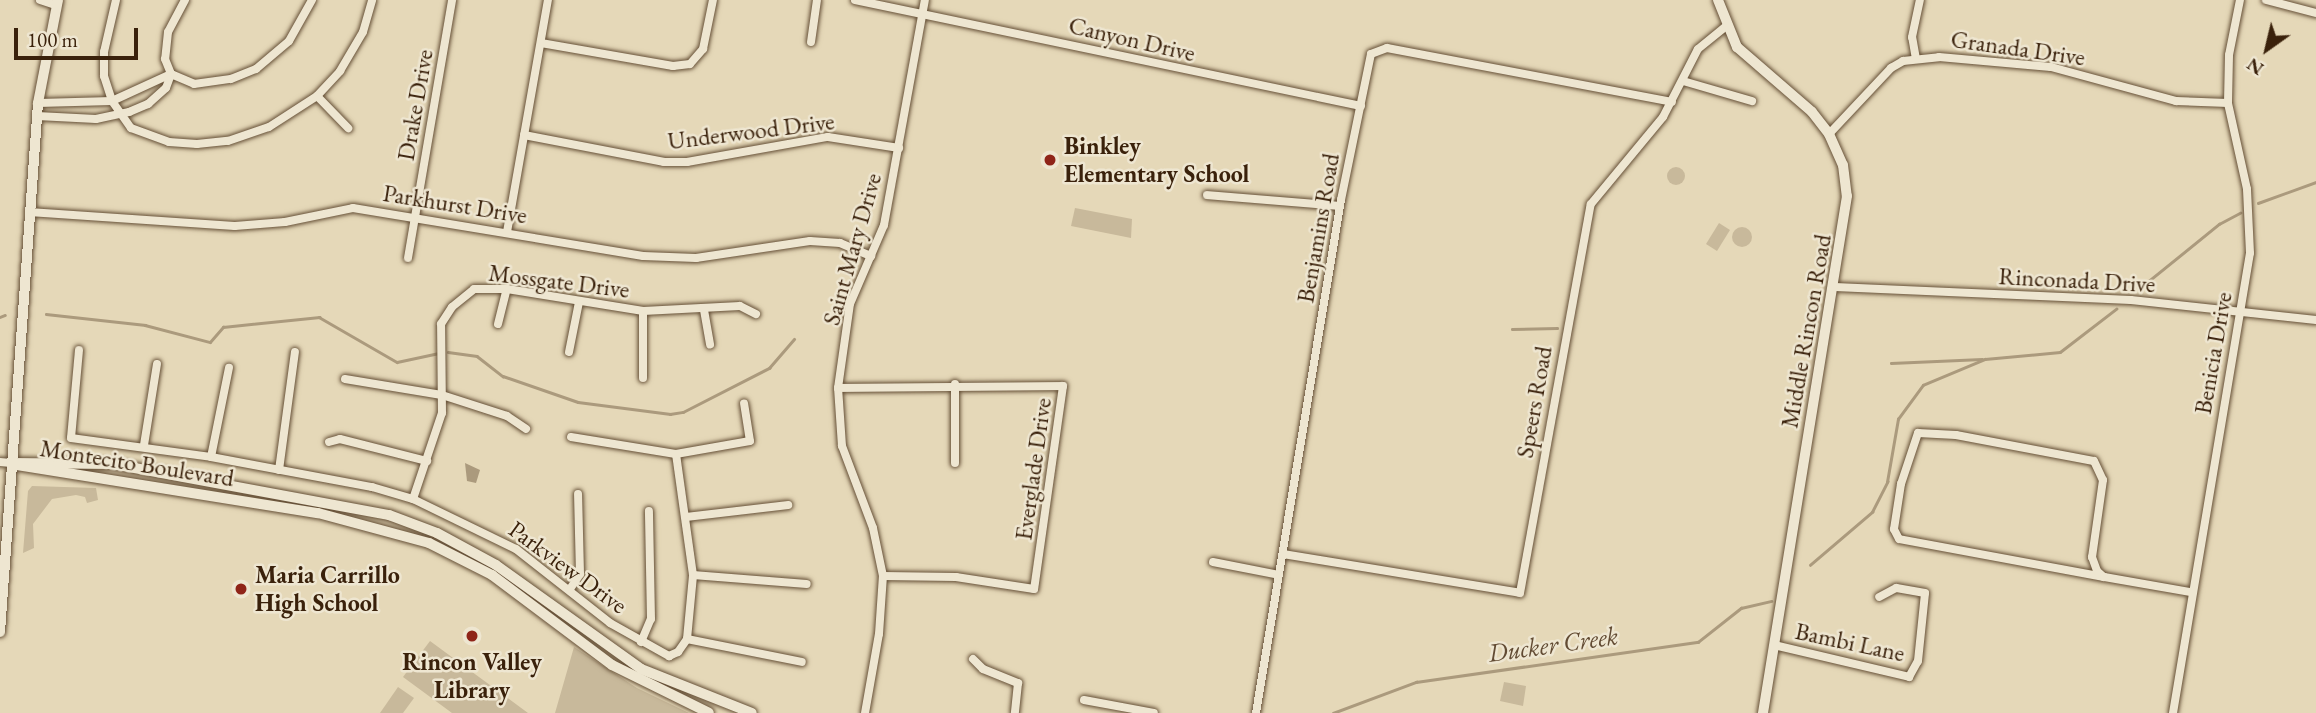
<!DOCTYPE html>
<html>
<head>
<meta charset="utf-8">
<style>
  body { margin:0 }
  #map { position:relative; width:2316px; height:713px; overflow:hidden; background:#e5d8b8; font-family:"EB Garamond",serif }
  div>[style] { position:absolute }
  .green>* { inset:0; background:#c8b99b }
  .round { border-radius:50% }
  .water>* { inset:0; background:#ab9a7d }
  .stream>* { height:2.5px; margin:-1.25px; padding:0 1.25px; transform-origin:1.25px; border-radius:1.25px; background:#ab9a7d }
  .roads { filter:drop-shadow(0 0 2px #654f36) drop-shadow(0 0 2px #654f36) }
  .minor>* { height:8px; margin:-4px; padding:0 4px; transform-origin:4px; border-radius:4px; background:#eee6d1 }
  .tertiary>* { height:10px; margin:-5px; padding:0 5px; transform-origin:5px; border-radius:5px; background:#eee6d1 }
  .secondary>* { height:10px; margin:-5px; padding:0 5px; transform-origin:5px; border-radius:5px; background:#eee6d1 }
  .dots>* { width:19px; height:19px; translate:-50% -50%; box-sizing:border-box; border:4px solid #eee6d1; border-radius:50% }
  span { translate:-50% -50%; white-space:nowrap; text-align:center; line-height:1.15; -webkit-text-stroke:5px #eee6d1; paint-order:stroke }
  .street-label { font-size:24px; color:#3a210b }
  .poi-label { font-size:24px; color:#3a210b; font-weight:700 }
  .left { translate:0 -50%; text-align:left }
  .water-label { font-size:26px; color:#624b33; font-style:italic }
  .north { position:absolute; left:2232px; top:14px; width:70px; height:70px; -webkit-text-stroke:5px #eee6d1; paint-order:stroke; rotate:214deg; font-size:19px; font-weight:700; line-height:28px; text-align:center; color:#3a210b }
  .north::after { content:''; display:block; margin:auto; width:24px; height:32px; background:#3a210b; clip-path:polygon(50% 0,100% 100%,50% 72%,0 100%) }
  .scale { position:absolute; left:14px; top:28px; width:124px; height:32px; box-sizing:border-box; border:4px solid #3a210b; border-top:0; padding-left:9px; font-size:21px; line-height:24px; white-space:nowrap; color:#3a210b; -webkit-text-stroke:5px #eee6d1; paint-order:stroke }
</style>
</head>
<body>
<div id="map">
  <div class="green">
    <div class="round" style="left:1667px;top:167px;width:18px;height:18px"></div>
    <div style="clip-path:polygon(1075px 208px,1132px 219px,1131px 238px,1071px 226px)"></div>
    <div style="clip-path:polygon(1719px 223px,1730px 230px,1717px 251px,1706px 244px)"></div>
    <div class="round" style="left:1732px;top:227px;width:20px;height:20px"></div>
    <div style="clip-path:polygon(32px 486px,96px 488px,98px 500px,87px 503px,85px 497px,76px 495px,52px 499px,33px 524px,34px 548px,23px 553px,28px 491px)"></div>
    <div style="clip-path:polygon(430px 641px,464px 666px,528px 713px,452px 713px,403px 677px)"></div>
    <div style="clip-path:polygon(574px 647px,637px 688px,689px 713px,555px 713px)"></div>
    <div style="clip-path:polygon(1504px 682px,1526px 686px,1523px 706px,1500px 701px)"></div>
    <div style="clip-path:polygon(398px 687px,414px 698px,403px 713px,380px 713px)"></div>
  </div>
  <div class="water">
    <div style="clip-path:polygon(465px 463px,480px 470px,476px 483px,467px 481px)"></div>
  </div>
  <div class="stream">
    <div style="left:2258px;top:203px;width:62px;rotate:-19.9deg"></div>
    <div style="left:2140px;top:288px;width:102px;rotate:-39deg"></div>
    <div style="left:2219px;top:224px;width:24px;rotate:-28deg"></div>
    <div style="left:46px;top:314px;width:100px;rotate:6.3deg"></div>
    <div style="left:145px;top:325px;width:67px;rotate:14.7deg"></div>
    <div style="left:210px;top:342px;width:20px;rotate:-49deg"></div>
    <div style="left:223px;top:327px;width:97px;rotate:-5.9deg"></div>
    <div style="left:319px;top:317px;width:90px;rotate:30deg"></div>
    <div style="left:397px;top:362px;width:40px;rotate:-12deg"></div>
    <div style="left:0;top:317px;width:5px;rotate:-22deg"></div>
    <div style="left:1512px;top:329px;width:45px;rotate:-1.3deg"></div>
    <div style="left:448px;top:352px;width:29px;rotate:8deg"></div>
    <div style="left:477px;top:356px;width:33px;rotate:38deg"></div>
    <div style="left:503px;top:376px;width:79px;rotate:19.1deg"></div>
    <div style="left:578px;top:402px;width:93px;rotate:7.4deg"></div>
    <div style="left:670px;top:414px;width:13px;rotate:-9deg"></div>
    <div style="left:683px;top:412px;width:97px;rotate:-27.1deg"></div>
    <div style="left:769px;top:368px;width:38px;rotate:-49deg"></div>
    <div style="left:1891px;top:363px;width:91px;rotate:-2.5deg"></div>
    <div style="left:1810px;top:565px;width:82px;rotate:-40.5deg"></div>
    <div style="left:1872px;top:512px;width:34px;rotate:-63deg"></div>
    <div style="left:1887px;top:482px;width:64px;rotate:-80.1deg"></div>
    <div style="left:1898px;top:419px;width:42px;rotate:-53.7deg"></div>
    <div style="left:1923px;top:385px;width:67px;rotate:-22.8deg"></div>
    <div style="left:1985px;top:359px;width:75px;rotate:-5.3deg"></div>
    <div style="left:2060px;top:352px;width:71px;rotate:-37.5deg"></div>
    <div style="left:1333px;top:713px;width:89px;rotate:-20.5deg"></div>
    <div style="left:1416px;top:682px;width:285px;rotate:-8.1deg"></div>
    <div style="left:1698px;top:642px;width:55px;rotate:-38.3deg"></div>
    <div style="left:1741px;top:608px;width:31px;rotate:-13deg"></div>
  </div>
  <div class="roads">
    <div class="minor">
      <div style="left:40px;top:0;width:16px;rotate:18deg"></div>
      <div style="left:116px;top:0;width:53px;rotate:103deg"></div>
      <div style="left:104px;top:52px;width:24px;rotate:90deg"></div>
      <div style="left:104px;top:76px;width:26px;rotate:72deg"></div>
      <div style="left:112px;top:101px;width:33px;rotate:55deg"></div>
      <div style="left:131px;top:128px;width:40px;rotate:20.2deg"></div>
      <div style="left:169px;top:142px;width:28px;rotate:4deg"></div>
      <div style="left:197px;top:144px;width:31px;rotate:-6deg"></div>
      <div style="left:228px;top:141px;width:43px;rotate:-18.9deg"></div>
      <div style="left:269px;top:127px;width:57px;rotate:-32.9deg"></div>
      <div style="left:317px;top:96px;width:34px;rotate:-47deg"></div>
      <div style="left:340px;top:71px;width:45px;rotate:-59.5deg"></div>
      <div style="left:363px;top:32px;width:33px;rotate:-74deg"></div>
      <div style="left:185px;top:0;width:36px;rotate:118deg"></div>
      <div style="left:168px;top:32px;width:27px;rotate:96deg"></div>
      <div style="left:165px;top:59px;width:16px;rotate:68deg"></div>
      <div style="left:171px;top:74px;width:25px;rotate:23deg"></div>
      <div style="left:194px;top:84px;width:37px;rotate:-8deg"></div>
      <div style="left:231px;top:79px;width:27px;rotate:-22deg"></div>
      <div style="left:256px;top:69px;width:43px;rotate:-40.3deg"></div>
      <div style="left:289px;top:41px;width:47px;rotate:-60.7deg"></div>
      <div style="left:855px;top:0;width:517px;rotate:11.83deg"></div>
      <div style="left:2266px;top:0;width:52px;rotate:14.6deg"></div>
      <div style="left:811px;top:42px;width:42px;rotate:-81.9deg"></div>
      <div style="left:541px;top:43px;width:134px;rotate:9.9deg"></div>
      <div style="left:673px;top:66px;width:17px;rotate:-7deg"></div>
      <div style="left:690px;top:64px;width:20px;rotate:-49deg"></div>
      <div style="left:703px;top:49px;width:50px;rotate:-78.5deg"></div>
      <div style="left:1916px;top:59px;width:22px;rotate:-100deg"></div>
      <div style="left:1912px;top:37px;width:38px;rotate:-78deg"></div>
      <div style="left:1683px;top:81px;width:72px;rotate:16.2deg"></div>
      <div style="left:317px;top:96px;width:45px;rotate:45.9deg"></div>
      <div style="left:38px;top:103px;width:74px;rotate:-1.5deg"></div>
      <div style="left:112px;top:101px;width:65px;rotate:-24.6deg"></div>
      <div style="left:37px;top:116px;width:59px;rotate:2.9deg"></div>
      <div style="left:96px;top:119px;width:34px;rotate:-12deg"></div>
      <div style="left:129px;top:112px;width:21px;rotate:-23deg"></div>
      <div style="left:148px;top:104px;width:24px;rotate:-42deg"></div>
      <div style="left:166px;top:88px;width:15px;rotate:-70deg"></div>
      <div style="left:1829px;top:134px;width:91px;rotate:-46.8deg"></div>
      <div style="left:1891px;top:68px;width:14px;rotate:-30deg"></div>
      <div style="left:1903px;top:61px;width:36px;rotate:-6deg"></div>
      <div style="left:1939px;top:57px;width:112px;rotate:5.1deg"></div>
      <div style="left:2051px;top:67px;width:130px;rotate:15.2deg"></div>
      <div style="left:2176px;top:101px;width:52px;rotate:2.2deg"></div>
      <div style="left:524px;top:135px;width:143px;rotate:10.9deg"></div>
      <div style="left:664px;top:162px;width:23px"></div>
      <div style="left:687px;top:162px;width:143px;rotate:-10.1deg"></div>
      <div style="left:828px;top:137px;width:72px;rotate:8.8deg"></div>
      <div style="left:1207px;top:195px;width:133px;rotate:4.7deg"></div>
      <div style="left:29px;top:212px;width:206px;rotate:3.9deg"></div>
      <div style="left:235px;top:226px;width:50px;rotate:-4.6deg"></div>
      <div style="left:285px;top:222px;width:69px;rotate:-11.6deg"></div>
      <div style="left:353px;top:208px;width:294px;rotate:9.4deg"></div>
      <div style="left:643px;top:256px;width:53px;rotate:2.2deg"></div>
      <div style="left:696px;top:258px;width:115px;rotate:-8.5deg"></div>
      <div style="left:810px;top:241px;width:30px;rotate:4deg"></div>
      <div style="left:840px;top:243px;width:34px;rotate:23deg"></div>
      <div style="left:507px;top:232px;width:236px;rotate:-80deg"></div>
      <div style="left:408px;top:258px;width:262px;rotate:-80.3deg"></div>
      <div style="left:1835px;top:287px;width:296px;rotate:2.5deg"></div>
      <div style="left:2131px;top:300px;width:186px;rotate:6.2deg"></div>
      <div style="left:704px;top:310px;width:35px;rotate:80deg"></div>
      <div style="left:498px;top:324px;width:36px;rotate:-76deg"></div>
      <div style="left:79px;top:350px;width:88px;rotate:95.2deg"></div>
      <div style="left:71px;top:438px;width:141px;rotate:7.7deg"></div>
      <div style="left:211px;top:457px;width:164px;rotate:10.6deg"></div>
      <div style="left:372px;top:487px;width:43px;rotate:16.3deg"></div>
      <div style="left:413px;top:499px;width:114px;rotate:25.9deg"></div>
      <div style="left:516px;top:549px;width:120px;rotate:38.2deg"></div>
      <div style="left:610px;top:623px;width:68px;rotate:29.2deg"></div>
      <div style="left:669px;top:656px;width:10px;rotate:-24deg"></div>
      <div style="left:678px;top:652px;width:16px;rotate:-55deg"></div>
      <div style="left:687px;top:639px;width:64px;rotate:-84.6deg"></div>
      <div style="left:693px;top:575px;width:122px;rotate:-98deg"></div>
      <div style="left:569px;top:352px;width:51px;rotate:-78.7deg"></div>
      <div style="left:643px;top:378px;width:67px;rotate:-90deg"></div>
      <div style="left:345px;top:379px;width:98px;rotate:9.4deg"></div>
      <div style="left:442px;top:395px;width:68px;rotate:17.9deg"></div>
      <div style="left:507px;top:416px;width:23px;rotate:34deg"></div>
      <div style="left:838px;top:388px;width:225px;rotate:-0.5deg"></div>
      <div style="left:1063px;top:386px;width:205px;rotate:98.1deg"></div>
      <div style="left:1034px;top:589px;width:79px;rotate:-171.3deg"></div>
      <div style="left:956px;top:577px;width:73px;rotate:-179.2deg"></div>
      <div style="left:571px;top:437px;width:106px;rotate:9.2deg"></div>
      <div style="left:676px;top:454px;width:75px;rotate:-10deg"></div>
      <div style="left:750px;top:441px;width:38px;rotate:-99deg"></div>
      <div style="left:329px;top:442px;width:11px;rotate:-15deg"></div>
      <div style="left:340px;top:439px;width:90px;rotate:14.2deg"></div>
      <div style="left:144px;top:445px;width:82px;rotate:-80.9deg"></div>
      <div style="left:211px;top:457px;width:91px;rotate:-78.6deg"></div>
      <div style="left:0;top:462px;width:11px;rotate:5deg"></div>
      <div style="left:955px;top:463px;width:79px;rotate:-90deg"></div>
      <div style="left:279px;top:470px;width:119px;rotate:-82.3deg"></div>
      <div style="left:413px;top:499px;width:91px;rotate:-71.4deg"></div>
      <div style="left:442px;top:413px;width:89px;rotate:-90.6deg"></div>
      <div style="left:441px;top:324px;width:20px;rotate:-57deg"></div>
      <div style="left:452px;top:307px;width:28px;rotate:-39deg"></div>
      <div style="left:474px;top:289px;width:33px"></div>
      <div style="left:507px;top:289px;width:138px;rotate:9.2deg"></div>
      <div style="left:643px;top:311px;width:97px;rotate:-3deg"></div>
      <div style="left:740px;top:306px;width:18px;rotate:27deg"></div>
      <div style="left:686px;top:517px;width:103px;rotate:-6.7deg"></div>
      <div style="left:1283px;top:554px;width:240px;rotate:9.3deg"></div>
      <div style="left:1520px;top:593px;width:395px;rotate:-79.7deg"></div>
      <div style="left:1591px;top:204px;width:113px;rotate:-50.4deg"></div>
      <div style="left:1663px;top:117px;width:76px;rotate:-62.8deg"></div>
      <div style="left:1698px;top:49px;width:35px;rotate:-39deg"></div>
      <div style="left:1213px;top:562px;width:67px;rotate:11.1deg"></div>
      <div style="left:693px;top:575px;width:114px;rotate:4.5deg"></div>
      <div style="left:2104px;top:577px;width:208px;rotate:-169.5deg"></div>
      <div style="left:1899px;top:539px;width:11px;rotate:-117deg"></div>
      <div style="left:1894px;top:529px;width:46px;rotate:-81.2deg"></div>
      <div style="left:1901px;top:484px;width:54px;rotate:-71.6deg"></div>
      <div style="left:1918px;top:433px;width:38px;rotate:3deg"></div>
      <div style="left:1956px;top:435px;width:140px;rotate:10.7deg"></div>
      <div style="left:2094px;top:461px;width:21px;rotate:65deg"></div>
      <div style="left:2103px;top:480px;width:78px;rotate:98.1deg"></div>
      <div style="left:2092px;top:557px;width:15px;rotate:70deg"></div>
      <div style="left:2097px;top:571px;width:9px;rotate:41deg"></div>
      <div style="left:2104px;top:577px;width:87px;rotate:9.9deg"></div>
      <div style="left:570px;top:589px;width:18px;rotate:-56deg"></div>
      <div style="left:580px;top:574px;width:80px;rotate:-91.4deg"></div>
      <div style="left:687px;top:639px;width:117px;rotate:11.3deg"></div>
      <div style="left:641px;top:642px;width:25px;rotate:-67deg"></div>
      <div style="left:651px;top:619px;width:108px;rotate:-91.1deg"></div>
      <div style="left:1774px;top:645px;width:139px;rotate:13.3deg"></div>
      <div style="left:1909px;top:677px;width:18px;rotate:-61deg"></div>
      <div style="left:1918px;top:661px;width:68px;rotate:-84.1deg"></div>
      <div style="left:1925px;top:593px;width:29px;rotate:-170deg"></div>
      <div style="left:1896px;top:588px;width:19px;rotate:152deg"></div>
      <div style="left:973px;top:659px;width:14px;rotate:45deg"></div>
      <div style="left:983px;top:669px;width:38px;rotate:22deg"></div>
      <div style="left:1018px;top:683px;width:30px;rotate:96deg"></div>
      <div style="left:1084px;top:700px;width:71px;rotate:10.5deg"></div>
      <div style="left:865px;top:713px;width:80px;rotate:-80deg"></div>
      <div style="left:879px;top:634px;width:58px;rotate:-86.1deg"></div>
      <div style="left:883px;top:576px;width:49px;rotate:-101.8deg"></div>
      <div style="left:873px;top:528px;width:88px;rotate:-110.7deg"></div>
      <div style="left:842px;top:446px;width:58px;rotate:-93.9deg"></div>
      <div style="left:838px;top:388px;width:85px;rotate:-81.9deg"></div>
      <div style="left:850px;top:304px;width:86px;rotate:-66.7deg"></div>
      <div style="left:884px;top:225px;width:229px;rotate:-79.7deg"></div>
      <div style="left:1256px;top:713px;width:520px;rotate:-80.59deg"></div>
      <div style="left:1341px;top:200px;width:149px;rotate:-78.4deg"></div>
      <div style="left:1371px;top:54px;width:17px;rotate:-21deg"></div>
      <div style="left:1387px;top:48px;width:290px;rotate:10.7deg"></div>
      <div style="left:2173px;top:713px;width:466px;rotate:-80.5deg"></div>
      <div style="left:2250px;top:253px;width:64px;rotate:-92.7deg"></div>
      <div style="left:2247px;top:189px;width:88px;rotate:-102.5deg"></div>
      <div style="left:2228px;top:103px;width:48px;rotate:-88.8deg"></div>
      <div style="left:2229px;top:55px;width:56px;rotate:-78.7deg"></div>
    </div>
    <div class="tertiary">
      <div style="left:1718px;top:0;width:51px;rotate:68deg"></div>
      <div style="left:1737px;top:47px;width:99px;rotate:40.9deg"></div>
      <div style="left:1812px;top:112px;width:28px;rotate:52deg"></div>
      <div style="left:1829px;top:134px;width:34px;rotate:66deg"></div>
      <div style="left:1843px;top:165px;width:31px;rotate:83deg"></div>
      <div style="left:1847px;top:196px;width:524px;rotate:99.23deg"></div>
    </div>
    <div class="secondary">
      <div style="left:11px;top:463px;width:102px;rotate:0.6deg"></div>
      <div style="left:113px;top:464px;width:281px;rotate:10.5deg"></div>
      <div style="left:389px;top:515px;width:51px;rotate:20.6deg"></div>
      <div style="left:437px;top:533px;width:67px;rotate:28.5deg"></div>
      <div style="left:496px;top:565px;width:178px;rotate:35.6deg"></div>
      <div style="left:641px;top:669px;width:119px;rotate:21.6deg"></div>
      <div style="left:17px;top:465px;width:305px;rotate:9.1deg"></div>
      <div style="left:318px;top:513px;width:115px;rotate:15.1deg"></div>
      <div style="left:429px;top:543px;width:71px;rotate:26.9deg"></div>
      <div style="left:492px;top:575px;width:150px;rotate:36.9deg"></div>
      <div style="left:612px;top:665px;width:108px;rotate:26.3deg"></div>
      <div style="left:0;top:632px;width:530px;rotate:-85.89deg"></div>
      <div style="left:38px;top:103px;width:105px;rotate:-79deg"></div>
    </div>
  </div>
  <div class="dots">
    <div style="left:1050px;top:160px;background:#8f2418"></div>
    <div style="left:241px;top:589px;background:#8f2418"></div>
    <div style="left:472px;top:636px;background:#8f2418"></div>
  </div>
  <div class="street-label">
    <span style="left:1132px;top:39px;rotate:13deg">Canyon Drive</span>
    <span style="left:2018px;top:48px;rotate:8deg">Granada Drive</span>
    <span style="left:415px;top:105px;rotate:-80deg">Drake Drive</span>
    <span style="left:751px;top:131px;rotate:-7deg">Underwood Drive</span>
    <span style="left:455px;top:204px;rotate:9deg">Parkhurst Drive</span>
    <span style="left:1318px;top:228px;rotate:-80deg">Benjamins Road</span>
    <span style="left:852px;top:249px;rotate:-74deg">Saint Mary Drive</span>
    <span style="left:2077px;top:280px;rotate:3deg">Rinconada Drive</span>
    <span style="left:559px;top:281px;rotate:7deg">Mossgate Drive</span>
    <span style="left:1806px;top:331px;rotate:-80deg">Middle Rincon Road</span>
    <span style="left:2213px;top:353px;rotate:-80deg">Benicia Drive</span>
    <span style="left:1534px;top:402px;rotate:-80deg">Speers Road</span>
    <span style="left:137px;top:463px;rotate:9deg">Montecito Boulevard</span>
    <span style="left:1033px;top:469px;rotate:-82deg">Everglade Drive</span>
    <span style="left:568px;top:567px;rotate:36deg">Parkview Drive</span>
    <span style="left:1850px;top:642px;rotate:12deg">Bambi Lane</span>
  </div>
  <div class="poi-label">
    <span class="left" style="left:1064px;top:160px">Binkley<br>Elementary School</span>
    <span class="left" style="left:255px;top:589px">Maria Carrillo<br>High School</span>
    <span style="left:472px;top:676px">Rincon Valley<br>Library</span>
  </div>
  <div class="water-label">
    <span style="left:1553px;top:645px;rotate:-8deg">Ducker Creek</span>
  </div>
  <div class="north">N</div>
  <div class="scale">100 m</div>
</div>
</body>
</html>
